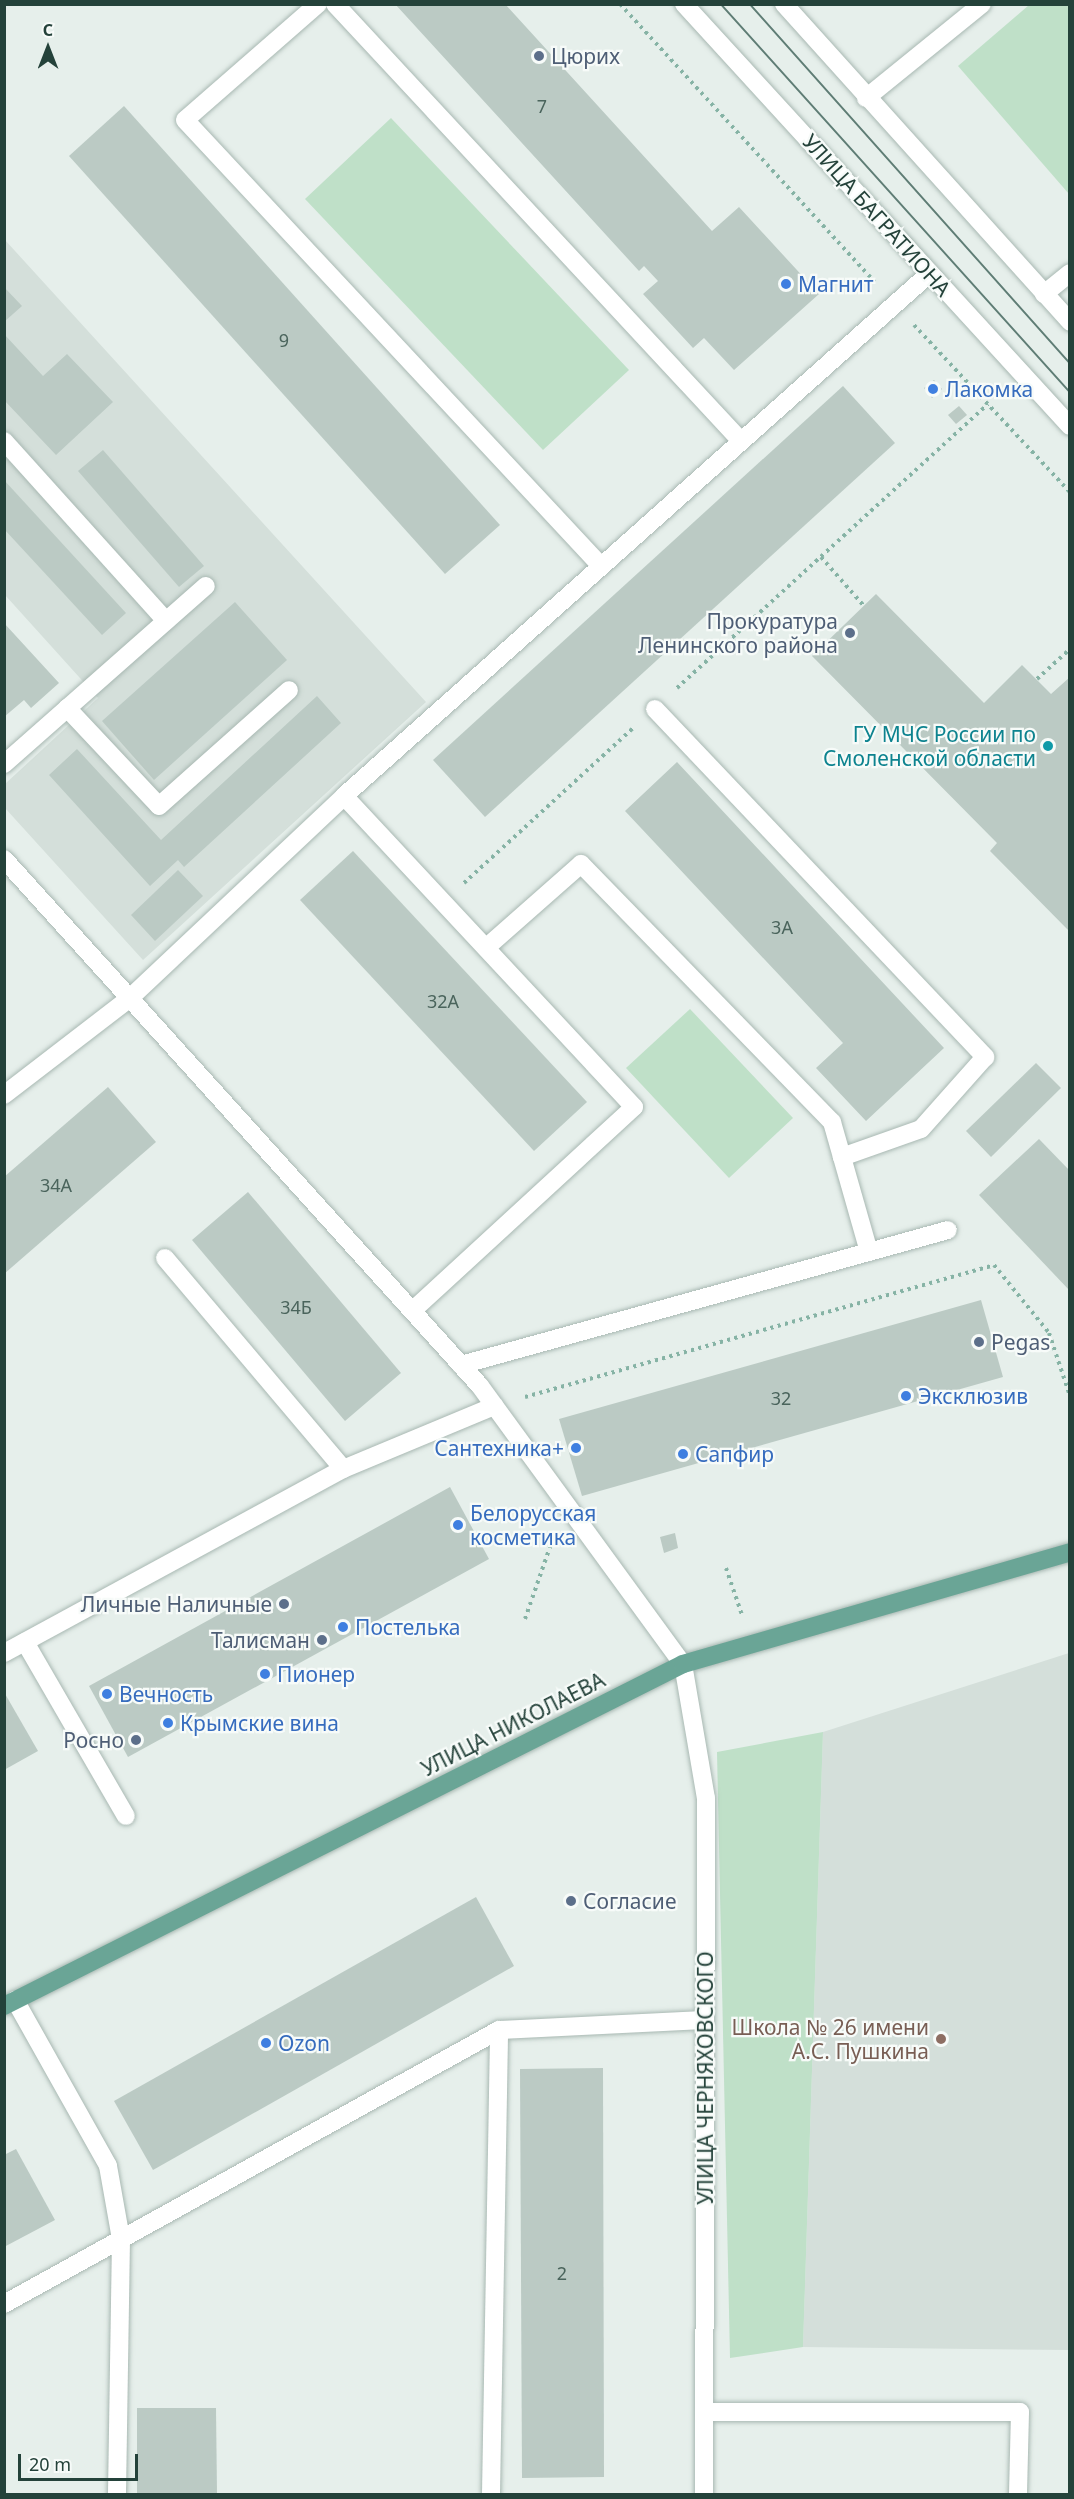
<!DOCTYPE html>
<html>
<head>
<meta charset="utf-8">
<style>
  body { margin:0 }
  #map { position:relative; width:1074px; height:2499px; overflow:hidden; background:#e6efeb; font-family:"Noto Sans",sans-serif }
  div>[style] { position:absolute }
  .built>* { inset:0; background:#d4dfda }
  .green>* { inset:0; background:#bfe0c8 }
  .building>* { inset:0; background:#bbcac4 }
  .path>* { height:4px; margin-top:-2px; transform-origin:0; background:repeating-linear-gradient(90deg,#86b3a5 0 3px,transparent 0 7.5px) }
  .roads { filter:drop-shadow(0 0 2px #a8b8b2) drop-shadow(0 0 2px #a8b8b2) }
  .service>* { height:18px; margin:-9px; padding:0 9px; transform-origin:9px; border-radius:9px; background:#fff }
  .minor>* { height:18px; margin:-9px; padding:0 9px; transform-origin:9px; border-radius:9px; background:#fff }
  .tertiary>* { height:18px; margin:-9px; padding:0 9px; transform-origin:9px; border-radius:9px; background:#fff }
  .secondary>* { height:18px; margin:-9px; padding:0 9px; transform-origin:9px; border-radius:9px; background:#fff }
  .primary>* { height:18px; margin:-9px; padding:0 9px; transform-origin:9px; border-radius:9px; background:#6aa596 }
  .tram>* { height:1.5px; margin:-0.75px; padding:0 0.75px; transform-origin:0.75px; border-radius:0.75px; background:#5f7d75 }
  .dots>* { width:16px; height:16px; translate:-50% -50%; box-sizing:border-box; border:3px solid #f7fbf9; border-radius:50% }
  span { translate:-50% -50%; white-space:nowrap; text-align:center; line-height:1.15; -webkit-text-stroke:4.5px #f7fbf9; paint-order:stroke }
  .number-label { font-size:18px; color:#4a645c }
  .number-label span { -webkit-text-stroke-width:0 }
  .service-label { font-size:21px; color:#4e5e75 }
  .left { translate:0 -50%; text-align:left }
  .right { translate:-100% -50%; text-align:right }
  .street-label { font-size:21px; color:#24423a }
  .shop-label { font-size:21px; color:#366cbe }
  .culture-label { font-size:21px; color:#0d838f }
  .education-label { font-size:21px; color:#785e54 }
  .frame { position:absolute; inset:0; border:6px solid #24423a; pointer-events:none }
  .north { position:absolute; left:18px; top:18px; width:60px; height:60px; -webkit-text-stroke:4px #f7fbf9; paint-order:stroke; rotate:0deg; font-size:16px; font-weight:700; line-height:24px; text-align:center; color:#24423a }
  .north::after { content:''; display:block; margin:auto; width:21px; height:27px; background:#24423a; clip-path:polygon(50% 0,100% 100%,50% 72%,0 100%) }
  .scale { position:absolute; left:18px; top:2454px; width:120px; height:27px; box-sizing:border-box; border:3px solid #24423a; border-top:0; padding-left:8px; font-size:18px; line-height:21px; white-space:nowrap; color:#24423a; -webkit-text-stroke:4px #f7fbf9; paint-order:stroke }
</style>
</head>
<body>
<div id="map">
  <div class="built">
    <div style="clip-path:polygon(5px 240px,426px 702px,143px 960px,5px 808px,5px 784px,98px 698px,5px 595px)"></div>
    <div style="clip-path:polygon(1069px 1653px,1069px 2350px,803px 2347px,823px 1732px)"></div>
  </div>
  <div class="green">
    <div style="clip-path:polygon(1029px 5px,1069px 5px,1069px 194px,958px 66px)"></div>
    <div style="clip-path:polygon(391px 118px,629px 370px,543px 450px,305px 199px)"></div>
    <div style="clip-path:polygon(690px 1009px,793px 1118px,729px 1178px,626px 1068px)"></div>
    <div style="clip-path:polygon(823px 1732px,803px 2347px,730px 2358px,717px 1752px)"></div>
  </div>
  <div class="building">
    <div style="clip-path:polygon(395px 4px,505px 4px,712px 231px,739px 207px,819px 294px,734px 370px,704px 338px,693px 348px,643px 294px,658px 281px,644px 266px,639px 271px)"></div>
    <div style="clip-path:polygon(124px 106px,500px 525px,445px 574px,69px 156px)"></div>
    <div style="clip-path:polygon(4px 287px,22px 306px,4px 322px)"></div>
    <div style="clip-path:polygon(4px 334px,43px 376px,67px 354px,113px 402px,56px 455px,4px 400px)"></div>
    <div style="clip-path:polygon(934px 380px,942px 389px,932px 398px,924px 388px)"></div>
    <div style="clip-path:polygon(843px 386px,895px 443px,485px 817px,433px 760px)"></div>
    <div style="clip-path:polygon(959px 406px,967px 415px,956px 424px,948px 415px)"></div>
    <div style="clip-path:polygon(103px 450px,204px 566px,179px 587px,78px 471px)"></div>
    <div style="clip-path:polygon(4px 480px,126px 613px,102px 635px,4px 529px)"></div>
    <div style="clip-path:polygon(876px 594px,984px 703px,1022px 665px,1051px 694px,1070px 677px,1070px 932px,990px 851px,997px 843px,812px 656px)"></div>
    <div style="clip-path:polygon(235px 602px,287px 660px,154px 780px,102px 721px)"></div>
    <div style="clip-path:polygon(4px 623px,59px 683px,31px 708px,24px 700px,4px 717px)"></div>
    <div style="clip-path:polygon(317px 696px,341px 723px,184px 867px,178px 860px,150px 886px,49px 775px,77px 749px,161px 840px)"></div>
    <div style="clip-path:polygon(677px 762px,944px 1048px,866px 1121px,816px 1068px,843px 1043px,625px 811px)"></div>
    <div style="clip-path:polygon(353px 851px,587px 1102px,534px 1151px,300px 900px)"></div>
    <div style="clip-path:polygon(178px 870px,203px 896px,155px 941px,131px 915px)"></div>
    <div style="clip-path:polygon(1036px 1063px,1061px 1088px,991px 1157px,966px 1131px)"></div>
    <div style="clip-path:polygon(108px 1087px,156px 1142px,4px 1274px,4px 1177px)"></div>
    <div style="clip-path:polygon(1039px 1139px,1070px 1171px,1070px 1291px,979px 1195px)"></div>
    <div style="clip-path:polygon(248px 1192px,401px 1373px,345px 1421px,192px 1240px)"></div>
    <div style="clip-path:polygon(981px 1300px,1003px 1377px,582px 1496px,559px 1419px)"></div>
    <div style="clip-path:polygon(450px 1487px,489px 1559px,128px 1757px,89px 1686px)"></div>
    <div style="clip-path:polygon(675px 1533px,678px 1548px,664px 1553px,660px 1537px)"></div>
    <div style="clip-path:polygon(4px 1692px,38px 1751px,4px 1770px)"></div>
    <div style="clip-path:polygon(476px 1897px,514px 1966px,153px 2170px,114px 2101px)"></div>
    <div style="clip-path:polygon(603px 2068px,604px 2477px,522px 2478px,520px 2069px)"></div>
    <div style="clip-path:polygon(16px 2149px,55px 2220px,4px 2247px,4px 2155px)"></div>
    <div style="clip-path:polygon(137px 2408px,216px 2408px,217px 2494px,137px 2494px)"></div>
  </div>
  <div class="path">
    <div style="left:620px;top:4px;width:377px;rotate:47.5deg"></div>
    <div style="left:914px;top:325px;width:229px;rotate:47deg"></div>
    <div style="left:821px;top:557px;width:65px;rotate:48.7deg"></div>
    <div style="left:1037px;top:679px;width:45px;rotate:-42.3deg"></div>
    <div style="left:677px;top:688px;width:421px;rotate:-42.4deg"></div>
    <div style="left:464px;top:883px;width:229px;rotate:-42.5deg"></div>
    <div style="left:525px;top:1397px;width:487px;rotate:-15.7deg"></div>
    <div style="left:994px;top:1265px;width:87px;rotate:51deg"></div>
    <div style="left:1049px;top:1333px;width:66px;rotate:71.6deg"></div>
    <div style="left:726px;top:1568px;width:50px;rotate:71.2deg"></div>
    <div style="left:525px;top:1619px;width:86px;rotate:-70.9deg"></div>
  </div>
  <div class="roads">
    <div class="service">
      <div style="left:318px;top:4px;width:176px;rotate:138.9deg"></div>
      <div style="left:185px;top:120px;width:610px;rotate:46.99deg"></div>
      <div style="left:335px;top:4px;width:596px;rotate:47.11deg"></div>
      <div style="left:4px;top:441px;width:242px;rotate:48deg"></div>
      <div style="left:67px;top:708px;width:134px;rotate:46.8deg"></div>
      <div style="left:159px;top:806px;width:174px;rotate:-41.7deg"></div>
      <div style="left:655px;top:709px;width:480px;rotate:46.5deg"></div>
      <div style="left:985px;top:1057px;width:96px;rotate:131.6deg"></div>
      <div style="left:921px;top:1129px;width:84px;rotate:160.5deg"></div>
      <div style="left:4px;top:764px;width:269px;rotate:-41.4deg"></div>
      <div style="left:344px;top:796px;width:425px;rotate:47deg"></div>
      <div style="left:634px;top:1107px;width:301px;rotate:137.4deg"></div>
      <div style="left:488px;top:946px;width:124px;rotate:-41.4deg"></div>
      <div style="left:581px;top:864px;width:360px;rotate:45.8deg"></div>
      <div style="left:832px;top:1122px;width:135px;rotate:74.1deg"></div>
      <div style="left:4px;top:1095px;width:159px;rotate:-37.6deg"></div>
      <div style="left:130px;top:998px;width:294px;rotate:-43.3deg"></div>
      <div style="left:344px;top:796px;width:785px;rotate:-41.75deg"></div>
      <div style="left:165px;top:1258px;width:276px;rotate:49.8deg"></div>
      <div style="left:461px;top:1365px;width:505px;rotate:-15.49deg"></div>
      <div style="left:25px;top:1642px;width:201px;rotate:59.9deg"></div>
      <div style="left:4px;top:1653px;width:386px;rotate:-28.5deg"></div>
      <div style="left:343px;top:1469px;width:164px;rotate:-22.6deg"></div>
      <div style="left:15px;top:2000px;width:190px;rotate:60.7deg"></div>
      <div style="left:108px;top:2166px;width:74px;rotate:79.9deg"></div>
      <div style="left:121px;top:2239px;width:255px;rotate:90.9deg"></div>
      <div style="left:4px;top:2304px;width:566px;rotate:-28.97deg"></div>
      <div style="left:499px;top:2030px;width:206px;rotate:-2.8deg"></div>
      <div style="left:705px;top:2412px;width:315px"></div>
      <div style="left:1020px;top:2412px;width:82px;rotate:91.4deg"></div>
      <div style="left:491px;top:2494px;width:464px;rotate:-89deg"></div>
    </div>
    <div class="minor">
      <div style="left:866px;top:98px;width:149px;rotate:-39deg"></div>
      <div style="left:1044px;top:294px;width:33px;rotate:-39deg"></div>
      <div style="left:4px;top:859px;width:710px;rotate:47.91deg"></div>
      <div style="left:480px;top:1386px;width:344px;rotate:53.9deg"></div>
    </div>
    <div class="tertiary">
      <div style="left:683px;top:1664px;width:136px;rotate:80.3deg"></div>
      <div style="left:706px;top:1798px;width:696px;rotate:90.16deg"></div>
    </div>
    <div class="secondary">
      <div style="left:684px;top:4px;width:572px;rotate:47.55deg"></div>
      <div style="left:784px;top:4px;width:428px;rotate:48deg"></div>
    </div>
    <div class="primary">
      <div style="left:4px;top:2006px;width:760px;rotate:-26.73deg"></div>
      <div style="left:683px;top:1664px;width:403px;rotate:-16.1deg"></div>
    </div>
  </div>
  <div class="tram">
    <div style="left:721px;top:4px;width:522px;rotate:48.03deg"></div>
    <div style="left:750px;top:4px;width:481px;rotate:48.3deg"></div>
  </div>
  <div class="dots">
    <div style="left:539px;top:56px;background:#5c6f8a"></div>
    <div style="left:786px;top:284px;background:#3f7fe0"></div>
    <div style="left:933px;top:389px;background:#3f7fe0"></div>
    <div style="left:850px;top:633px;background:#5c6f8a"></div>
    <div style="left:1048px;top:746px;background:#0f9aa8"></div>
    <div style="left:979px;top:1342px;background:#5c6f8a"></div>
    <div style="left:906px;top:1396px;background:#3f7fe0"></div>
    <div style="left:576px;top:1448px;background:#3f7fe0"></div>
    <div style="left:683px;top:1454px;background:#3f7fe0"></div>
    <div style="left:458px;top:1525px;background:#3f7fe0"></div>
    <div style="left:284px;top:1604px;background:#5c6f8a"></div>
    <div style="left:343px;top:1627px;background:#3f7fe0"></div>
    <div style="left:322px;top:1640px;background:#5c6f8a"></div>
    <div style="left:265px;top:1674px;background:#3f7fe0"></div>
    <div style="left:107px;top:1694px;background:#3f7fe0"></div>
    <div style="left:168px;top:1723px;background:#3f7fe0"></div>
    <div style="left:136px;top:1740px;background:#5c6f8a"></div>
    <div style="left:571px;top:1901px;background:#5c6f8a"></div>
    <div style="left:941px;top:2039px;background:#8d6e63"></div>
    <div style="left:266px;top:2043px;background:#3f7fe0"></div>
  </div>
  <div class="number-label">
    <span style="left:542px;top:106px">7</span>
    <span style="left:284px;top:340px">9</span>
    <span style="left:782px;top:927px">3А</span>
    <span style="left:443px;top:1001px">32А</span>
    <span style="left:56px;top:1185px">34А</span>
    <span style="left:296px;top:1307px">34Б</span>
    <span style="left:781px;top:1398px">32</span>
    <span style="left:562px;top:2273px">2</span>
  </div>
  <div class="service-label">
    <span class="left" style="left:551px;top:56px">Цюрих</span>
    <span class="right" style="left:838px;top:633px">Прокуратура<br>Ленинского района</span>
    <span class="left" style="left:991px;top:1342px">Pegas</span>
    <span class="right" style="left:272px;top:1604px">Личные Наличные</span>
    <span class="right" style="left:310px;top:1640px">Талисман</span>
    <span class="right" style="left:124px;top:1740px">Росно</span>
    <span class="left" style="left:583px;top:1901px">Согласие</span>
  </div>
  <div class="street-label">
    <span style="left:877px;top:215px;rotate:48deg">УЛИЦА БАГРАТИОНА</span>
    <span style="left:513px;top:1724px;rotate:-27deg">УЛИЦА НИКОЛАЕВА</span>
    <span style="left:705px;top:2078px;rotate:-90deg">УЛИЦА ЧЕРНЯХОВСКОГО</span>
  </div>
  <div class="shop-label">
    <span class="left" style="left:798px;top:284px">Магнит</span>
    <span class="left" style="left:945px;top:389px">Лакомка</span>
    <span class="left" style="left:918px;top:1396px">Эксклюзив</span>
    <span class="right" style="left:564px;top:1448px">Сантехника+</span>
    <span class="left" style="left:695px;top:1454px">Сапфир</span>
    <span class="left" style="left:470px;top:1525px">Белорусская<br>косметика</span>
    <span class="left" style="left:355px;top:1627px">Постелька</span>
    <span class="left" style="left:277px;top:1674px">Пионер</span>
    <span class="left" style="left:119px;top:1694px">Вечность</span>
    <span class="left" style="left:180px;top:1723px">Крымские вина</span>
    <span class="left" style="left:278px;top:2043px">Ozon</span>
  </div>
  <div class="culture-label">
    <span class="right" style="left:1036px;top:746px">ГУ МЧС России по<br>Смоленской области</span>
  </div>
  <div class="education-label">
    <span class="right" style="left:929px;top:2039px">Школа № 26 имени<br>А.С. Пушкина</span>
  </div>
  <div class="frame"></div>
  <div class="north">С</div>
  <div class="scale">20 m</div>
</div>
</body>
</html>
